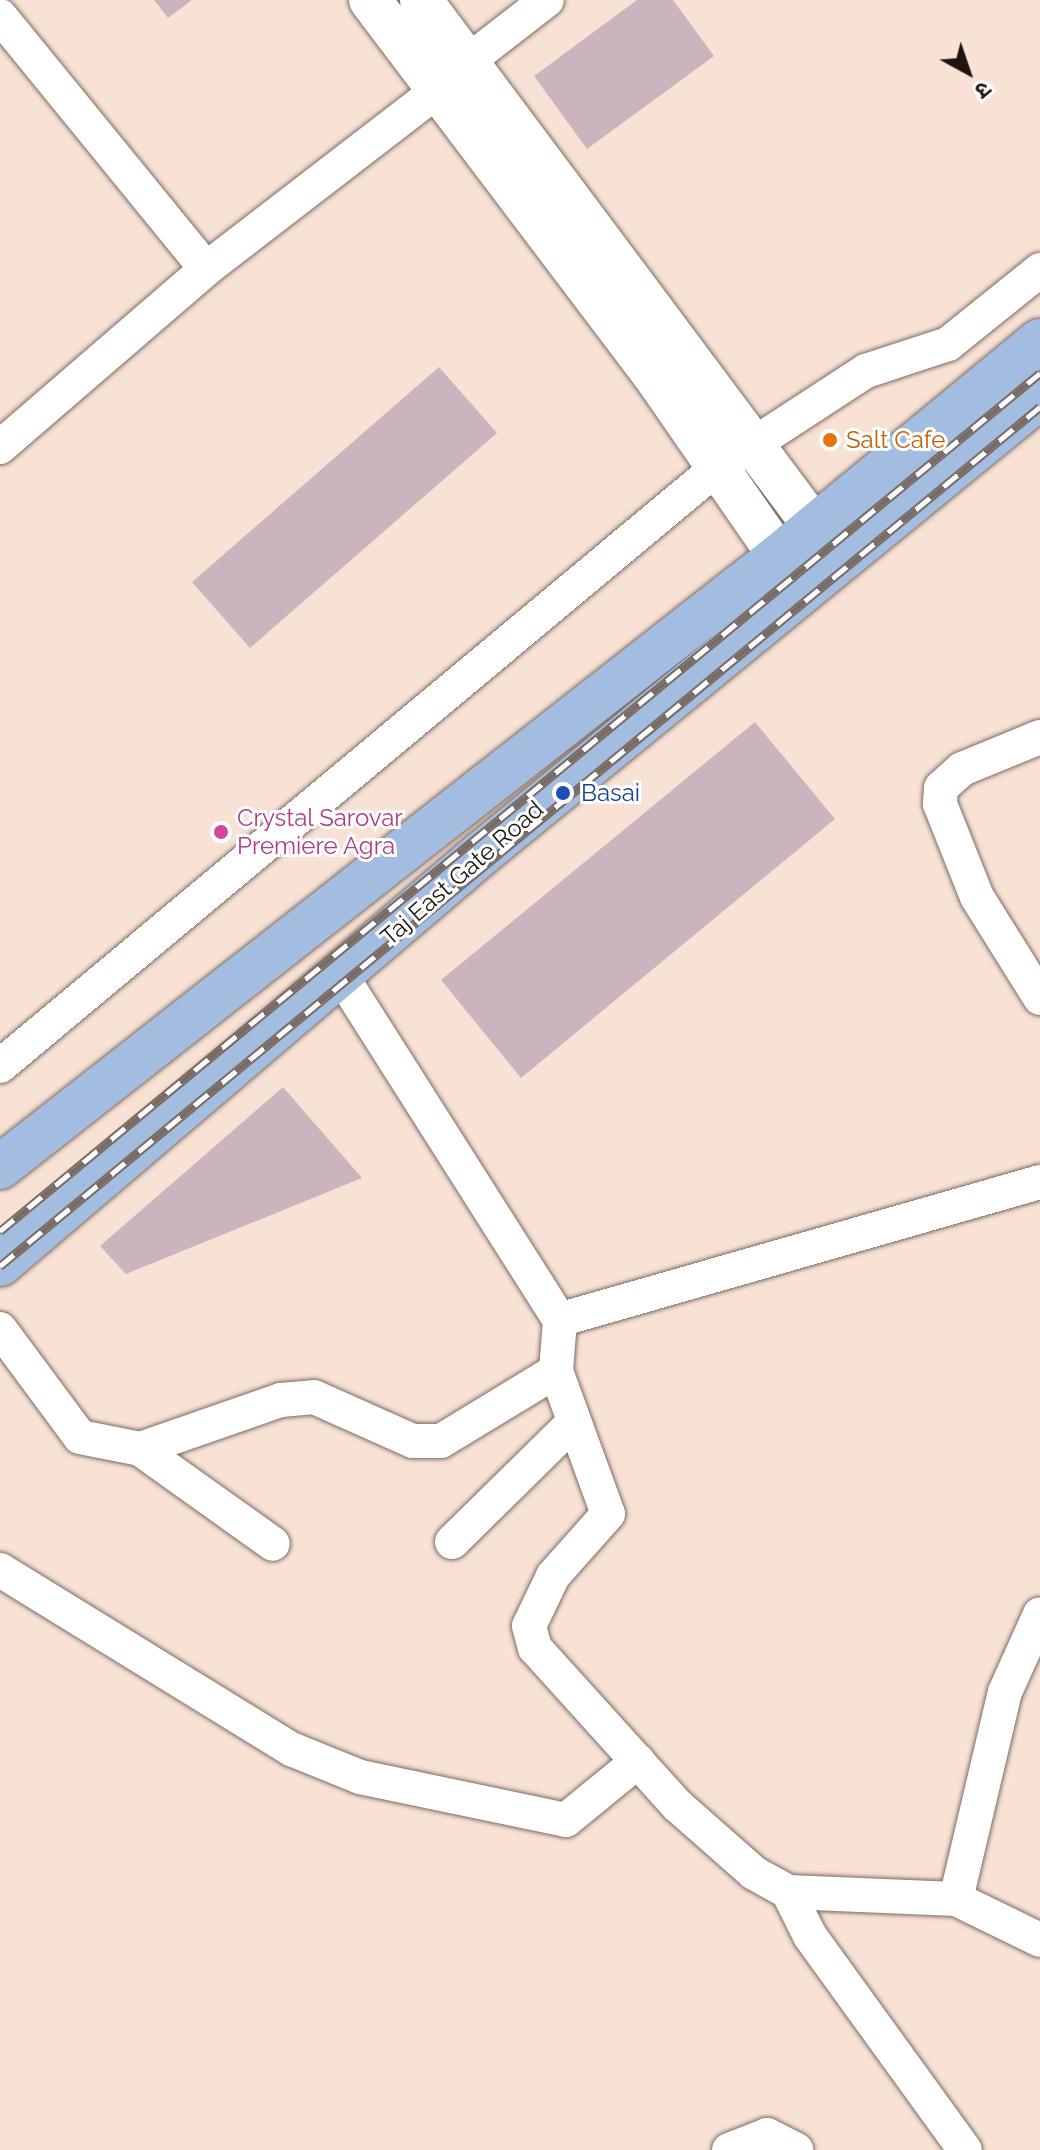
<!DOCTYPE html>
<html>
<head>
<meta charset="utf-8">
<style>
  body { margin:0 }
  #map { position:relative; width:1040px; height:2150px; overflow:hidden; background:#f8e2d6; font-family:Raleway,"Noto Sans Devanagari",sans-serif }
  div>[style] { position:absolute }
  .building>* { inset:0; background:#cab4be }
  .roads { filter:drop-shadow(0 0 2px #7f6b61) drop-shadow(0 0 2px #7f6b61) }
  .minor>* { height:34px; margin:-17px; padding:0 17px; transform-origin:17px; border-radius:17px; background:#fff }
  .tertiary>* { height:42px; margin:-21px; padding:0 21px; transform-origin:21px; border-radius:21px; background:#fff }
  .primary>* { height:44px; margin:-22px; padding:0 22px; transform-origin:22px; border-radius:22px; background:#a3bde0 }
  .rail>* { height:9px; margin-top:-4.5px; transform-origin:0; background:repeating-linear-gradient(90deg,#fff 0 18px,#7a6c64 0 36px); box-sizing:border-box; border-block:2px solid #7a6c64 }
  .dots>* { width:22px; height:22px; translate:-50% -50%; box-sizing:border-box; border:4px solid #fff; border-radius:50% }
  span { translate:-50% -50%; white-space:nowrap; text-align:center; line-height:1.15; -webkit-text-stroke:6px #fff; paint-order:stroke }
  .food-label { font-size:24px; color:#c56008 }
  .left { translate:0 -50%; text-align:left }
  .transit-label { font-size:24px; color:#164399 }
  .hotel-label { font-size:24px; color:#b23c85 }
  .street-label { font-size:24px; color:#1d1511 }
  .north { position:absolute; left:928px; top:32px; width:80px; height:80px; -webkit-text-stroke:6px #fff; paint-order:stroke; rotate:140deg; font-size:22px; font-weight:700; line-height:32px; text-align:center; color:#1d1511 }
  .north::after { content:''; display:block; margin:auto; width:28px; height:36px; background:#1d1511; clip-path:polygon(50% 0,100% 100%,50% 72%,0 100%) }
</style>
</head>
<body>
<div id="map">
  <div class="building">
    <div style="clip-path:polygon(154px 0,192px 0,168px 18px)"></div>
    <div style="clip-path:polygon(637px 0,673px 0,714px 56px,587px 149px,534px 76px)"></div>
    <div style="clip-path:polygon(439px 367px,497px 433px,250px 648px,192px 582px)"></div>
    <div style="clip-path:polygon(755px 722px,835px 819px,521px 1078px,441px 980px)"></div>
    <div style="clip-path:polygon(283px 1087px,362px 1178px,126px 1274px,100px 1246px)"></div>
  </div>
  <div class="roads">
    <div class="minor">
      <div style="left:0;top:16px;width:326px;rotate:50.8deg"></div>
      <div style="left:467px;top:62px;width:101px;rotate:-37.8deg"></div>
      <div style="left:0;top:447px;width:272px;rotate:-40.8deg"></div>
      <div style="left:206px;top:269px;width:290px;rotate:-37.6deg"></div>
      <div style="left:1040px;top:737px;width:84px;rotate:157.7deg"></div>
      <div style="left:962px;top:769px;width:28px;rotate:138deg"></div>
      <div style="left:941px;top:788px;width:16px;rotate:94deg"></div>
      <div style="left:940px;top:804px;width:100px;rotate:68.3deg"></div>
      <div style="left:977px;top:897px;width:119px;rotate:58deg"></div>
      <div style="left:342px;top:977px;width:406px;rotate:57.6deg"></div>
      <div style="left:0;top:1066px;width:934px;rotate:-39.83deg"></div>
      <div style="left:717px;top:468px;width:178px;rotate:-33.1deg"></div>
      <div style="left:866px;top:371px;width:86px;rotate:-18.2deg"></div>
      <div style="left:948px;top:344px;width:118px;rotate:-38.8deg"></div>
      <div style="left:1040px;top:1182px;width:499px;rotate:164deg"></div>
      <div style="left:560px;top:1320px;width:51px;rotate:94.5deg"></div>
      <div style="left:556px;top:1371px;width:152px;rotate:70deg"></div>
      <div style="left:608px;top:1514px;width:83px;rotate:131.6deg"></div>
      <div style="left:553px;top:1576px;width:55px;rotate:115.6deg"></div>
      <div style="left:529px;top:1626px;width:23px;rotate:75deg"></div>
      <div style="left:535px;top:1648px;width:213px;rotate:47.9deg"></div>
      <div style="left:678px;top:1806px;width:101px;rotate:41.4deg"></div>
      <div style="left:754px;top:1873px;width:39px;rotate:29deg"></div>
      <div style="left:788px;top:1892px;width:168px;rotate:2.4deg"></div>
      <div style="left:956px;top:1899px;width:93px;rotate:26deg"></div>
      <div style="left:0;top:1329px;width:134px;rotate:53.5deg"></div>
      <div style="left:80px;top:1437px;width:61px;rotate:11.3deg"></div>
      <div style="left:140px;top:1449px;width:163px;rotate:35.5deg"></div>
      <div style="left:140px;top:1449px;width:149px;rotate:-19.2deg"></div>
      <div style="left:281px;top:1400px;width:33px;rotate:-5deg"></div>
      <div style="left:314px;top:1397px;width:108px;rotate:24deg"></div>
      <div style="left:413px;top:1441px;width:28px"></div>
      <div style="left:441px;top:1441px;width:135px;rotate:-31.3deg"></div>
      <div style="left:452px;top:1542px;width:168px;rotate:-44.5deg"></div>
      <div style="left:0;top:1570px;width:342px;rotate:31.6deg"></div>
      <div style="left:291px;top:1749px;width:74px;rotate:22.1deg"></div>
      <div style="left:360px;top:1777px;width:210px;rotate:11.8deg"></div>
      <div style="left:566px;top:1820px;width:93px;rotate:-39.3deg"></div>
      <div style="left:788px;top:1892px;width:49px;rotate:63.4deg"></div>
      <div style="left:810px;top:1936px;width:264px;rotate:54.1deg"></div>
      <div style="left:956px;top:1899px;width:213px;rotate:-76.7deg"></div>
      <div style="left:1005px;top:1692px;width:85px;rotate:-65.8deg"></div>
      <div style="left:729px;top:2150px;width:41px;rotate:-21.5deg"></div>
      <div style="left:767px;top:2135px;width:33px;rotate:27deg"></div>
    </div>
    <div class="tertiary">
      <div style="left:370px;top:0;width:469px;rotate:52.9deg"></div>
      <div style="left:653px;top:374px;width:258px;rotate:55.3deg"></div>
      <div style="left:421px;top:0;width:690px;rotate:53.25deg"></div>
    </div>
    <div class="primary">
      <div style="left:0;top:1167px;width:990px;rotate:-38.11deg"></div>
      <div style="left:779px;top:556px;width:338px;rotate:-39.5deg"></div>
      <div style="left:0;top:1264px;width:633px;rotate:-40.45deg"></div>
      <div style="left:482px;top:853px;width:721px;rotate:-39.26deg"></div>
    </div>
  </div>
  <div class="rail">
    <div style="left:0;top:1231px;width:1348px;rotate:-39.52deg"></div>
    <div style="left:0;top:1266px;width:1349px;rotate:-39.56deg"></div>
  </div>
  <div class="dots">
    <div style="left:830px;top:440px;background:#e8710a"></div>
    <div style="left:563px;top:793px;background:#1a4fb4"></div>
    <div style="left:221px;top:832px;background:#d1479c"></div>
  </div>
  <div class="food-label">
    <span class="left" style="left:846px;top:440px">Salt Cafe</span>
  </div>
  <div class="transit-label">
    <span class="left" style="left:581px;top:793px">Basai</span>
  </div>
  <div class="hotel-label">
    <span class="left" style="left:237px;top:832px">Crystal Sarovar<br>Premiere Agra</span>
  </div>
  <div class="street-label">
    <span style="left:462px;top:873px;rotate:-41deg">Taj East Gate Road</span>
  </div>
  <div class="north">उ</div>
</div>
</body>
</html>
